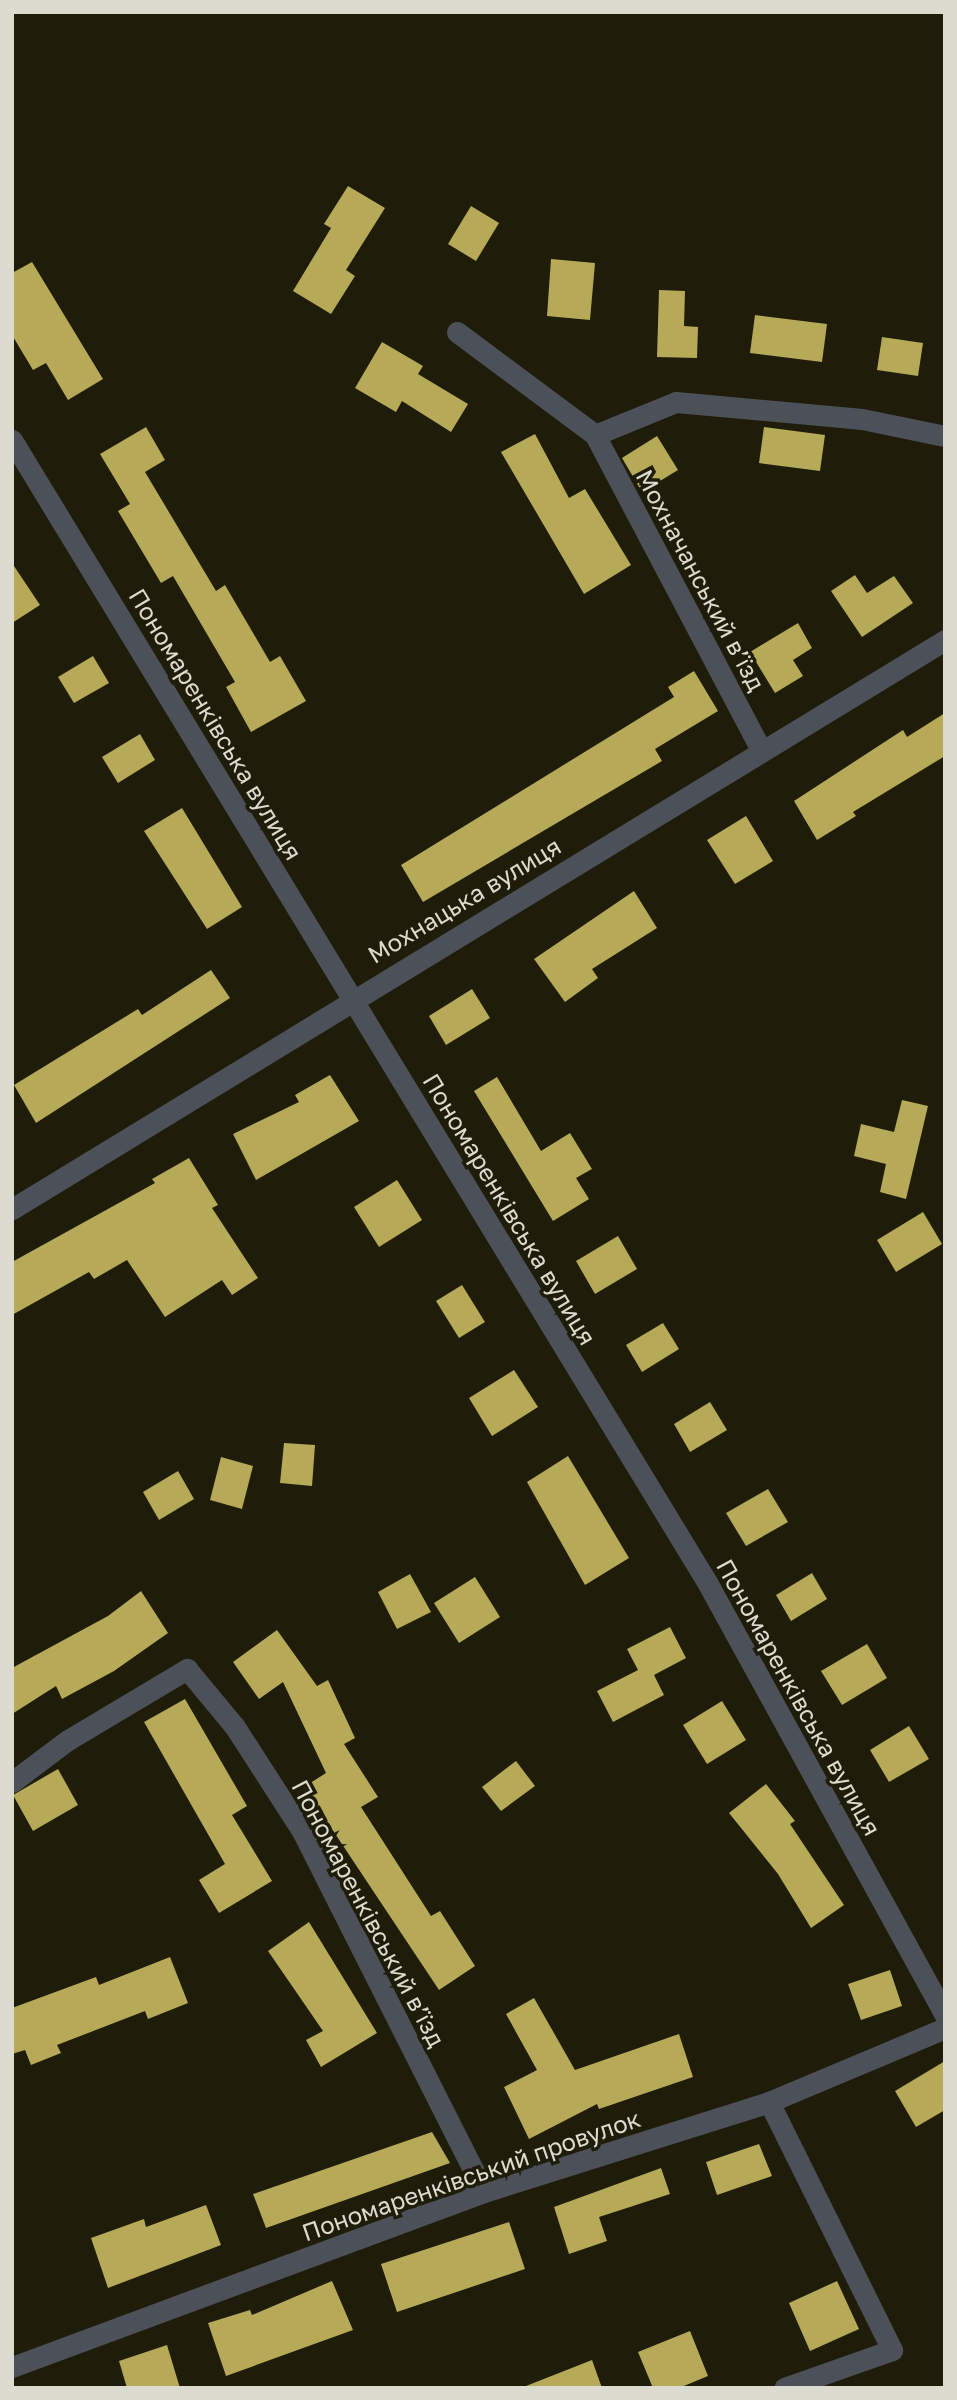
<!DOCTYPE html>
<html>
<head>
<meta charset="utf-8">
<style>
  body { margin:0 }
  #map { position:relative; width:957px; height:2400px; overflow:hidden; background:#1f1d09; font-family:"Golos Text",sans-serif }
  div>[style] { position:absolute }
  .building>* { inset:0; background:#b6aa58 }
  .minor>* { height:21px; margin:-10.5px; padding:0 10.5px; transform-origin:10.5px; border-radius:10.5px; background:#4c5159 }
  span { translate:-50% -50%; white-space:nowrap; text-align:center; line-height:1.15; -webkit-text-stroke:7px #1f1d09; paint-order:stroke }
  .street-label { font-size:24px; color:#dcdbcf }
  .frame { position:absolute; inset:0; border:14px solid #dcdbcf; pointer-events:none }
</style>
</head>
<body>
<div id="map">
  <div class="building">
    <div style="clip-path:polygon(348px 186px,385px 208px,346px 270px,355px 276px,331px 314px,293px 291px,331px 228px,324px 224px)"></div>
    <div style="clip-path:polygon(471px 206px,499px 223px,476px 261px,448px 244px)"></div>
    <div style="clip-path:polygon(551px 259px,595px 263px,590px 320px,547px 316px)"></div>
    <div style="clip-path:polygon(32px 262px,103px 379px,68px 400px,46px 363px,33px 370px,12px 335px,12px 273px)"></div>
    <div style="clip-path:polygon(659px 290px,685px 291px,684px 326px,698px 327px,697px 358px,657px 357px)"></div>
    <div style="clip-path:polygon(755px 315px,827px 324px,822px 362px,750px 353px)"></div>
    <div style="clip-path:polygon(882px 337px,923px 343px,918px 376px,877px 370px)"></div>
    <div style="clip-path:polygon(382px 342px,423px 366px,418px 374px,468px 404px,451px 432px,402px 401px,396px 412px,355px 388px)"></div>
    <div style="clip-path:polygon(146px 427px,165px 460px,145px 472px,216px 591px,225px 585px,270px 662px,280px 656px,306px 701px,251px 732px,226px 687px,235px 682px,173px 576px,161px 583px,118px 511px,130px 504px,100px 454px)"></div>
    <div style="clip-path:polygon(764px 427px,825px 435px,820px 471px,759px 463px)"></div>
    <div style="clip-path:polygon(535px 434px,569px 498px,585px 489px,631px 565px,584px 594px,501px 452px)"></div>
    <div style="clip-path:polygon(657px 436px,678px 470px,642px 492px,622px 458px)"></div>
    <div style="clip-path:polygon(12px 563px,40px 605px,12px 623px)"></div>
    <div style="clip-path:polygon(855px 575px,867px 593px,894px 576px,913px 603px,862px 637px,831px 591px)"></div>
    <div style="clip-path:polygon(798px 623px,812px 648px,793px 660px,803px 676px,775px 693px,750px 652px)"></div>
    <div style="clip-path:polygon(93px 656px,109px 683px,74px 703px,58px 677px)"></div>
    <div style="clip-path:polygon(694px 671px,718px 711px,655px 749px,662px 761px,423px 902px,401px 865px,674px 697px,668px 687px)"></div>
    <div style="clip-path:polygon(945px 713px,945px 756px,853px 812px,856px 816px,817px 840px,794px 801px,903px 730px,907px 737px)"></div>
    <div style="clip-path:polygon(140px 734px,155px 760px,118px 783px,102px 757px)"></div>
    <div style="clip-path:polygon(182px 808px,242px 907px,207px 929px,144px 831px)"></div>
    <div style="clip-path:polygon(746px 816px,773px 861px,735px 884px,707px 840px)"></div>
    <div style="clip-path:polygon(634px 891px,657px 928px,592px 969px,598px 978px,565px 1002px,534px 959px)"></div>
    <div style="clip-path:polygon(211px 970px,230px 998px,36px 1123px,14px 1085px,138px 1009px,142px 1015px)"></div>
    <div style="clip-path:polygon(472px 989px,490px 1018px,446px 1045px,429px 1016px)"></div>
    <div style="clip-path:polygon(330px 1075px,359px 1121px,256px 1180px,233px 1134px,299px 1102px,295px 1095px)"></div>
    <div style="clip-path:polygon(497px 1077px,541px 1151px,570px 1133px,592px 1169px,576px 1178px,589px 1199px,553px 1221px,474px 1091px)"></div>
    <div style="clip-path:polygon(902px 1100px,928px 1106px,906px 1199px,880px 1192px,886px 1164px,854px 1156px,861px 1124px,894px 1132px)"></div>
    <div style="clip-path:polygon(189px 1158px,218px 1205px,212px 1208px,258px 1278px,232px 1295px,222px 1280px,165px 1317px,127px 1260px,94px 1279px,89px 1272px,12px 1315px,12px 1262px,155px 1183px,152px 1179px)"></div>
    <div style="clip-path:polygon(397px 1180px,422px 1220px,379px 1247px,354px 1207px)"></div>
    <div style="clip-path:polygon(923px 1212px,942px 1244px,896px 1272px,877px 1240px)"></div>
    <div style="clip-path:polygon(618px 1236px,637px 1269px,595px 1294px,576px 1261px)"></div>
    <div style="clip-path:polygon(462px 1285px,485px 1322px,459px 1338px,436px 1301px)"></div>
    <div style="clip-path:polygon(663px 1323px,679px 1349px,642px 1372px,626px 1345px)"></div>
    <div style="clip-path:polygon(514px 1370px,538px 1407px,492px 1436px,469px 1398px)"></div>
    <div style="clip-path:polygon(710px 1402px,727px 1430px,690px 1452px,674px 1424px)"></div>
    <div style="clip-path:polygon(284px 1443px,315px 1445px,312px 1486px,280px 1483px)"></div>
    <div style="clip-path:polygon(568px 1456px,629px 1558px,585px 1585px,527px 1482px)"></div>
    <div style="clip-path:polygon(221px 1457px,253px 1466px,242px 1509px,210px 1500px)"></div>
    <div style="clip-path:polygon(178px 1471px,194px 1499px,159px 1520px,143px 1492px)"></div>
    <div style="clip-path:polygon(768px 1489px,788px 1522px,746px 1546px,726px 1513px)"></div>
    <div style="clip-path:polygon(812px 1573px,827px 1599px,791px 1621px,776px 1595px)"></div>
    <div style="clip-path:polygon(410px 1574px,431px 1612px,397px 1629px,378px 1592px)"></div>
    <div style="clip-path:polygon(475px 1577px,500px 1617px,459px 1643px,434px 1603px)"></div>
    <div style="clip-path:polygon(141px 1591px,168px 1633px,114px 1671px,62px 1699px,56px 1686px,12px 1714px,12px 1668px,108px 1616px)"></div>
    <div style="clip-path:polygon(670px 1627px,686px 1658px,654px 1675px,664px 1695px,613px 1722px,597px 1691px,638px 1670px,627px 1649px)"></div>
    <div style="clip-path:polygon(277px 1630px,317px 1686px,328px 1680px,355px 1738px,344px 1744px,378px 1797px,361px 1807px,431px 1916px,440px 1911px,475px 1966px,439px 1990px,304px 1787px,326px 1773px,283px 1682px,259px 1699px,233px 1662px)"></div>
    <div style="clip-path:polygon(867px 1644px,887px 1678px,842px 1705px,821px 1671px)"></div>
    <div style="clip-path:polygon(185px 1699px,247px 1806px,232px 1815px,272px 1881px,219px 1913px,199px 1880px,225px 1864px,144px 1722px)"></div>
    <div style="clip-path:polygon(722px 1701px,746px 1740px,707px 1764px,683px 1725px)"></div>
    <div style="clip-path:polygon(909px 1726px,929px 1759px,889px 1782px,870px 1750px)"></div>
    <div style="clip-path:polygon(516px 1761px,535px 1786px,501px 1811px,482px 1787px)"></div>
    <div style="clip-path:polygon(58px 1769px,78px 1805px,33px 1831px,13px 1795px)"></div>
    <div style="clip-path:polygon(766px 1784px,795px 1821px,790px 1824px,844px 1905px,811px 1928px,778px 1874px,729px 1813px)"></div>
    <div style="clip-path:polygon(309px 1922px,377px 2033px,321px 2067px,306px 2040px,323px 2031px,268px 1951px)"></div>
    <div style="clip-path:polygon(170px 1957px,188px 2003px,148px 2019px,145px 2011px,57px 2045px,61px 2053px,31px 2065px,25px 2050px,12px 2054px,12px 2008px,96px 1977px,99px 1985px)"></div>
    <div style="clip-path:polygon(890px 1970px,902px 2006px,861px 2020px,848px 1984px)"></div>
    <div style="clip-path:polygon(534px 1998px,575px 2070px,679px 2034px,693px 2077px,599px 2109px,597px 2104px,529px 2139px,504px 2087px,537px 2070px,506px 2014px)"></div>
    <div style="clip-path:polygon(945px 2061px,945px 2110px,916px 2127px,895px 2091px)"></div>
    <div style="clip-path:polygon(432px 2132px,450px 2163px,266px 2228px,253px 2194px)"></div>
    <div style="clip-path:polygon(759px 2144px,772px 2176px,717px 2195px,706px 2162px)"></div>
    <div style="clip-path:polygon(661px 2168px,670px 2194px,599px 2217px,607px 2241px,569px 2254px,554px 2207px)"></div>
    <div style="clip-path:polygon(206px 2205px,221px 2245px,108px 2288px,91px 2238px,144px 2219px,146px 2227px)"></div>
    <div style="clip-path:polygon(509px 2222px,525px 2269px,397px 2312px,381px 2264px)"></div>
    <div style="clip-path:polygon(332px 2281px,353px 2330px,226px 2376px,208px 2323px,250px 2310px,252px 2315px)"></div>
    <div style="clip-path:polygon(837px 2281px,859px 2329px,810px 2351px,789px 2303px)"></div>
    <div style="clip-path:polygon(690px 2331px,708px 2376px,679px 2388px,653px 2388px,638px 2352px)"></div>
    <div style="clip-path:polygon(167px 2345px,180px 2388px,127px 2388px,119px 2361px)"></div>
    <div style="clip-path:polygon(592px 2360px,602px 2388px,527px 2388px,526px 2386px)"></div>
  </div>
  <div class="minor">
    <div style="left:457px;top:332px;width:172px;rotate:36.7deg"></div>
    <div style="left:595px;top:435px;width:87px;rotate:-22.2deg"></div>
    <div style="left:676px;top:402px;width:187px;rotate:5.2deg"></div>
    <div style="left:862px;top:419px;width:85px;rotate:11.6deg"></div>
    <div style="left:595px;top:435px;width:356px;rotate:62.2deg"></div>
    <div style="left:12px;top:440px;width:1339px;rotate:58.68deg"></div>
    <div style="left:708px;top:1584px;width:492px;rotate:61.2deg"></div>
    <div style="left:12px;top:1209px;width:1093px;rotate:-31.38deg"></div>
    <div style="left:12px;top:1782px;width:70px;rotate:-36.9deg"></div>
    <div style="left:68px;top:1740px;width:139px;rotate:-30.8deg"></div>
    <div style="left:187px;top:1669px;width:75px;rotate:50.4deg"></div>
    <div style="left:235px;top:1727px;width:124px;rotate:57.2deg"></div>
    <div style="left:302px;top:1831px;width:404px;rotate:63.2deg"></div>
    <div style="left:769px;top:2102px;width:277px;rotate:63.6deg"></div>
    <div style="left:892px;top:2350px;width:114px;rotate:160.6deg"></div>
    <div style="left:12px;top:2367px;width:503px;rotate:-20.34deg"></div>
    <div style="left:484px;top:2192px;width:299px;rotate:-17.5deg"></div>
    <div style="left:769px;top:2102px;width:191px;rotate:-22.8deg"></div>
  </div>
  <div class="street-label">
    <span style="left:701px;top:580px;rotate:62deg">Мохначанський в’їзд</span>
    <span style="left:216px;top:724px;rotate:59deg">Пономаренківська вулиця</span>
    <span style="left:464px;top:900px;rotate:-31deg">Мохнацька вулиця</span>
    <span style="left:510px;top:1209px;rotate:59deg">Пономаренківська вулиця</span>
    <span style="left:799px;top:1697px;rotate:61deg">Пономаренківська вулиця</span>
    <span style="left:369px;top:1913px;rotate:62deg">Пономаренківський в’їзд</span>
    <span style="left:471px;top:2175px;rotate:-19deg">Пономаренківський провулок</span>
  </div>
  <div class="frame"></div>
</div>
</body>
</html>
